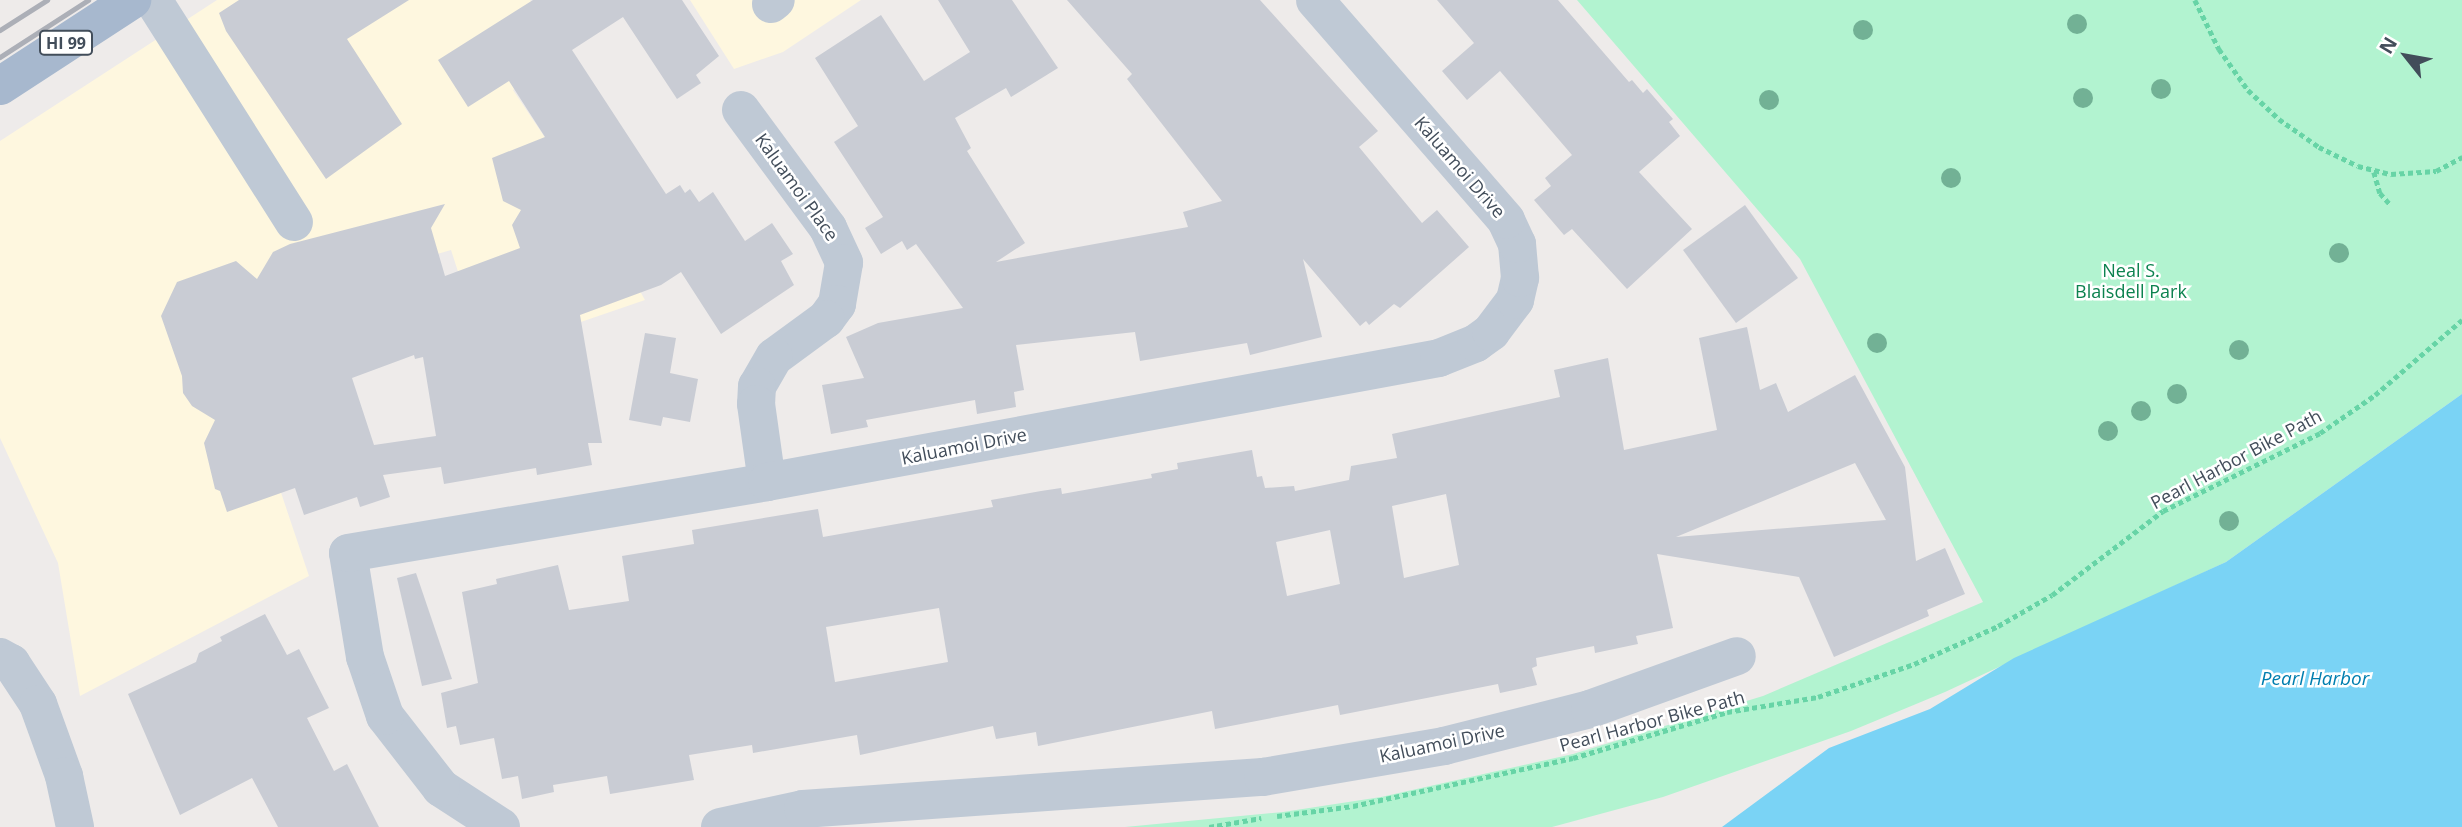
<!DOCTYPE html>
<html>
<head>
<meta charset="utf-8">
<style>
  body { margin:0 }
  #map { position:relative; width:2462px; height:827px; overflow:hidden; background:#eeebea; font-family:"Open Sans",sans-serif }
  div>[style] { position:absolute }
  .commercial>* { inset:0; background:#fef7df }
  .green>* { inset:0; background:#b2f3d0 }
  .water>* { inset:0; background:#7ad3f5 }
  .building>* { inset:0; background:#c9ccd4 }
  .path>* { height:4.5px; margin-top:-2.25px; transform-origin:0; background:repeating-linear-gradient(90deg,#67d4a6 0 5px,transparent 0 8.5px) }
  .minor>* { height:38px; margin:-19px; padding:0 19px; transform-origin:19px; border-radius:19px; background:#bfc9d5 }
  .major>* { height:38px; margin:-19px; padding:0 19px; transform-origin:19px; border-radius:19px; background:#a7b8ce }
  .rail>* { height:5px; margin:-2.5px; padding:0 2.5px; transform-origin:2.5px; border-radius:2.5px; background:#acafb7 }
  .trees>* { width:20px; height:20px; margin:-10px; border-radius:50%; background:#72b195 }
  span { translate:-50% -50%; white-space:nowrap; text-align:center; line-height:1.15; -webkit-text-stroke:5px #fff; paint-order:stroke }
  .shield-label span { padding:2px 5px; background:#fff; border:2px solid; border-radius:5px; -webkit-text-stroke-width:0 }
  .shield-label { font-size:16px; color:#424d5a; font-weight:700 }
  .street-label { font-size:18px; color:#424d5a }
  .park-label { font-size:18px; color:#0c824f }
  .water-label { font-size:19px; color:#007eaf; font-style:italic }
  .north { position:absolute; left:2371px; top:21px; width:70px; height:70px; -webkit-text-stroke:5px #fff; paint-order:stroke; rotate:301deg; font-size:19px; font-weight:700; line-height:28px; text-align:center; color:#424d5a }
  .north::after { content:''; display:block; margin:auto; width:24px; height:32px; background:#424d5a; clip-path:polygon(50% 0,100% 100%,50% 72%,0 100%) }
</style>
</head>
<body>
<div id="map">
  <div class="commercial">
    <div style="clip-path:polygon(217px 0,530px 0,565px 54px,513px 90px,599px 218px,645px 300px,485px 355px,451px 250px,222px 317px,309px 576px,80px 696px,58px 563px,0 438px,0 141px)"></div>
    <div style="clip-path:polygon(690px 0,861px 0,783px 52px,734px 69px)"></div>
  </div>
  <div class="green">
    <div style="clip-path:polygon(1577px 0,2462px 0,2462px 394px,2226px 562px,1945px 692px,1851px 731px,1663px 797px,1552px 827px,1125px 827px,1283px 812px,1381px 797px,1573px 754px,1763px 696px,1983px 602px,1800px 259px)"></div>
  </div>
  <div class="water">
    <div style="clip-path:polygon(2462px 394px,2462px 827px,1722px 827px,1829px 748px,1930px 709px,2014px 658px,2226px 562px)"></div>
  </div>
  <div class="building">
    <div style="clip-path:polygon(239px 0,409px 0,347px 39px,402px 124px,326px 179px,226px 31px,219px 13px)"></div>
    <div style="clip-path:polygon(evenodd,533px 0,682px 0,719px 56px,696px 75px,701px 83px,677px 99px,623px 17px,572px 50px,666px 194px,680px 185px,685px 193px,690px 189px,699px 202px,713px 192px,745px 241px,772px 223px,793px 254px,781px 261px,794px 285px,721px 334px,681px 272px,661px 285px,580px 315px,602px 443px,588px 443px,592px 465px,537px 475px,536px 468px,444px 484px,441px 467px,383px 475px,390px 497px,360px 507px,357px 497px,304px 515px,295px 488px,227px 512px,220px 491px,215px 489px,204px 443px,215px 420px,192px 406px,183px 393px,182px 376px,161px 316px,177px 282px,236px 261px,257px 279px,273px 252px,290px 244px,445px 204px,431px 228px,445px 276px,520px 248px,512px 225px,521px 210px,503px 201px,492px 158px,545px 137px,509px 81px,468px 107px,438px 60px,533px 0,414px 355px,415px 359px,423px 357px,436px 436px,374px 445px,352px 378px,414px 355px)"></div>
    <div style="clip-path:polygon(938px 0,1012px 0,1058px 68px,1011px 97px,1006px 88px,955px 118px,971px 148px,967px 151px,1025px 243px,996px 262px,1188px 227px,1183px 212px,1222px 201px,1127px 79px,1132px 74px,1067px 0,1260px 0,1378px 131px,1359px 147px,1422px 223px,1437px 210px,1469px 247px,1400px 308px,1394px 304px,1369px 325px,1366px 321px,1360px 326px,1303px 259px,1322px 337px,1250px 355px,1247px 343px,1140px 361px,1135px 332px,1016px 345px,1024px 390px,1014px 392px,1016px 407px,977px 414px,975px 400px,866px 420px,868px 427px,831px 434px,822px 385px,864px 378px,846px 337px,878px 323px,963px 308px,916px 244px,907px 250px,902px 241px,881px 254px,865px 228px,883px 217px,834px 142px,858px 126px,815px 58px,881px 15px,924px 81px,970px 52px)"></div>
    <div style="clip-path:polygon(1437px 0,1558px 0,1629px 82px,1632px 80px,1643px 93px,1647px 89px,1673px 119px,1669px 122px,1680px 136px,1639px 172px,1692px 229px,1627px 289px,1572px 229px,1564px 235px,1534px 200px,1551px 186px,1545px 178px,1572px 155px,1500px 71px,1467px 100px,1442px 71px,1474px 43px)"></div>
    <div style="clip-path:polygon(1745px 205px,1798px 278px,1736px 323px,1683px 250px)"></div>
    <div style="clip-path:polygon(evenodd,1747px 327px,1760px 390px,1776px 383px,1788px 412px,1855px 375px,1905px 467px,1916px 561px,1945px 548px,1965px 594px,1927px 610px,1929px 616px,1834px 657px,1799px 577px,1657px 554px,1673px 628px,1636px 636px,1638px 644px,1595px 653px,1594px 646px,1536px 658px,1537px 666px,1532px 668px,1537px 685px,1500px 693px,1498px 684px,1340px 715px,1338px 705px,1215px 729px,1212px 711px,1038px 746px,1036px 732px,996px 739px,993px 726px,860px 755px,857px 735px,753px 753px,752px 745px,689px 755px,694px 780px,610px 794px,607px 776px,553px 785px,554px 792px,522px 799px,518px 776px,502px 779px,494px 738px,460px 745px,456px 726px,447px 728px,441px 693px,478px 683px,462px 592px,497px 584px,496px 579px,558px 565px,569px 610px,629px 601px,622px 556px,694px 544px,692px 530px,818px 509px,823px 537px,993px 507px,991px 500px,1041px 491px,1061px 488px,1062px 494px,1152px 478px,1151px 474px,1178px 469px,1177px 463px,1252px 450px,1257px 477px,1262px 476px,1265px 488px,1294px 486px,1295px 491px,1349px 480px,1351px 466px,1397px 458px,1392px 434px,1560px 397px,1554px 370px,1608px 358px,1624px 450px,1717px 430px,1699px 338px,1747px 327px,1855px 463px,1886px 520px,1676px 537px,1855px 463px,1747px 327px,1446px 494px,1459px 565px,1404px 578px,1392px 506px,1446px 494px,1747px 327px,1330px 530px,1340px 584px,1287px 596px,1276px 542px,1330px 530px,1747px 327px,939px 608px,948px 662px,835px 682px,826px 627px,939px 608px)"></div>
    <div style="clip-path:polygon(645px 333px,676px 338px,670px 373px,698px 379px,690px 422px,663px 417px,661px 426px,629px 420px)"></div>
    <div style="clip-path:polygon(416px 573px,452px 679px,422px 686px,397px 578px)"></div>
    <div style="clip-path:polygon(265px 614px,287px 655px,299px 649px,329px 708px,307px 718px,334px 771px,347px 764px,379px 827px,278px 827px,252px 778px,180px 815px,128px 694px,196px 662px,199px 653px,222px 641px,220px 637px)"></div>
  </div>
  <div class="path">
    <div style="left:2195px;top:0;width:55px;rotate:63.9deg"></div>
    <div style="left:2219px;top:49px;width:50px;rotate:54.7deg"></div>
    <div style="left:2248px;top:90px;width:42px;rotate:43.1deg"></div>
    <div style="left:2279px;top:119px;width:49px;rotate:35deg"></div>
    <div style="left:2319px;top:147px;width:43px;rotate:26deg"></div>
    <div style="left:2358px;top:166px;width:34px;rotate:14deg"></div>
    <div style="left:2391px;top:174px;width:45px;rotate:-3.8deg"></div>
    <div style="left:2436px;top:171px;width:30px;rotate:-28deg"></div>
    <div style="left:2374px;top:172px;width:22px;rotate:74deg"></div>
    <div style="left:2380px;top:193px;width:15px;rotate:48deg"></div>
    <div style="left:1277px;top:816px;width:77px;rotate:-7.5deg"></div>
    <div style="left:1353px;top:806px;width:225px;rotate:-12.3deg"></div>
    <div style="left:1573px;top:758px;width:161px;rotate:-16.6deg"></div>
    <div style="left:1727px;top:712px;width:92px;rotate:-9.4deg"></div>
    <div style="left:1818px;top:697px;width:102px;rotate:-19deg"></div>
    <div style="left:1914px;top:664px;width:92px;rotate:-24.3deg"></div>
    <div style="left:1998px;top:626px;width:62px;rotate:-29.9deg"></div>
    <div style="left:2052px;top:595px;width:139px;rotate:-37.1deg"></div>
    <div style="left:2163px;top:511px;width:175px;rotate:-26.4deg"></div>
    <div style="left:2320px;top:433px;width:67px;rotate:-34.6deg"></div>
    <div style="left:2375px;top:395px;width:115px;rotate:-40.8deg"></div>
    <div style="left:1209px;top:827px;width:53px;rotate:-9.8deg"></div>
  </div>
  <div class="minor">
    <div style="left:153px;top:0;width:263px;rotate:57.6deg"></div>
    <div style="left:771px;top:4px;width:6px;rotate:-39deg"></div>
    <div style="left:741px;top:110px;width:147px;rotate:53.6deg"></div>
    <div style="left:828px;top:228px;width:38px;rotate:65deg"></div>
    <div style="left:844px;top:263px;width:42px;rotate:99.7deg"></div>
    <div style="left:837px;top:304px;width:19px;rotate:126deg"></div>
    <div style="left:826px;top:319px;width:64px;rotate:143.8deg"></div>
    <div style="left:774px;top:357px;width:34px;rotate:120deg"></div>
    <div style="left:757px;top:386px;width:18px;rotate:93deg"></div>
    <div style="left:756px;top:404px;width:79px;rotate:82deg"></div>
    <div style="left:0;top:657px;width:13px;rotate:29deg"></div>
    <div style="left:11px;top:663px;width:49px;rotate:56.6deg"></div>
    <div style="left:38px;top:704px;width:77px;rotate:70.1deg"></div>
    <div style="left:64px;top:776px;width:52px;rotate:77.8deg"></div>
    <div style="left:501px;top:827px;width:72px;rotate:-147deg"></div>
    <div style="left:441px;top:788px;width:91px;rotate:-127.9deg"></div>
    <div style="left:385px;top:716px;width:62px;rotate:-108.7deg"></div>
    <div style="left:365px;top:657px;width:105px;rotate:-99.3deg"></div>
    <div style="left:348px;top:553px;width:425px;rotate:-9.6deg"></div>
    <div style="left:767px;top:482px;width:683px;rotate:-10.45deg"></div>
    <div style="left:1439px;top:358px;width:40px;rotate:-22deg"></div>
    <div style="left:1476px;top:343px;width:19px;rotate:-36deg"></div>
    <div style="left:1491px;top:332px;width:40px;rotate:-53deg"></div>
    <div style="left:1515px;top:300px;width:23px;rotate:-77deg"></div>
    <div style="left:1520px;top:278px;width:34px;rotate:-95deg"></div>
    <div style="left:1517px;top:244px;width:26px;rotate:-115deg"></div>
    <div style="left:1506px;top:220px;width:291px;rotate:-131deg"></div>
    <div style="left:720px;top:827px;width:85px;rotate:-12.2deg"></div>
    <div style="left:803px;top:809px;width:461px;rotate:-4deg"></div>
    <div style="left:1263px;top:777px;width:184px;rotate:-9.7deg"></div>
    <div style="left:1444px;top:746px;width:151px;rotate:-14.2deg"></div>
    <div style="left:1590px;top:709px;width:156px;rotate:-19.8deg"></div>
  </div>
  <div class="major">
    <div style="left:0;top:86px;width:158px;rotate:-33.1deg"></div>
  </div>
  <div class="rail">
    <div style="left:0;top:30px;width:56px;rotate:-32.6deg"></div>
    <div style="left:0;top:57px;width:105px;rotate:-32.9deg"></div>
  </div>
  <div class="trees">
    <div style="left:2077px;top:24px"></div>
    <div style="left:1863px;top:30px"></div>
    <div style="left:2161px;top:89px"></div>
    <div style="left:2083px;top:98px"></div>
    <div style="left:1769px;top:100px"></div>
    <div style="left:1951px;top:178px"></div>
    <div style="left:2339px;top:253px"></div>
    <div style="left:1877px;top:343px"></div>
    <div style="left:2239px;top:350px"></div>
    <div style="left:2177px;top:394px"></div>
    <div style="left:2141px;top:411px"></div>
    <div style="left:2108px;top:431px"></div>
    <div style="left:2229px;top:521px"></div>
  </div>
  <div class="shield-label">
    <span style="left:66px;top:43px">HI 99</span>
  </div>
  <div class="street-label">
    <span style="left:1460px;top:167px;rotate:49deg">Kaluamoi Drive</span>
    <span style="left:797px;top:187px;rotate:54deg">Kaluamoi Place</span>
    <span style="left:964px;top:446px;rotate:-11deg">Kaluamoi Drive</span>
    <span style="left:2236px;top:459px;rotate:-28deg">Pearl Harbor Bike Path</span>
    <span style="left:1652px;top:721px;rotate:-15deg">Pearl Harbor Bike Path</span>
    <span style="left:1442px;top:743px;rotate:-12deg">Kaluamoi Drive</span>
  </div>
  <div class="park-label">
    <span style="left:2131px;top:281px">Neal S.<br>Blaisdell Park</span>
  </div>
  <div class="water-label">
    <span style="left:2315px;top:679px">Pearl Harbor</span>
  </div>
  <div class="north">N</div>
</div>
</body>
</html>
